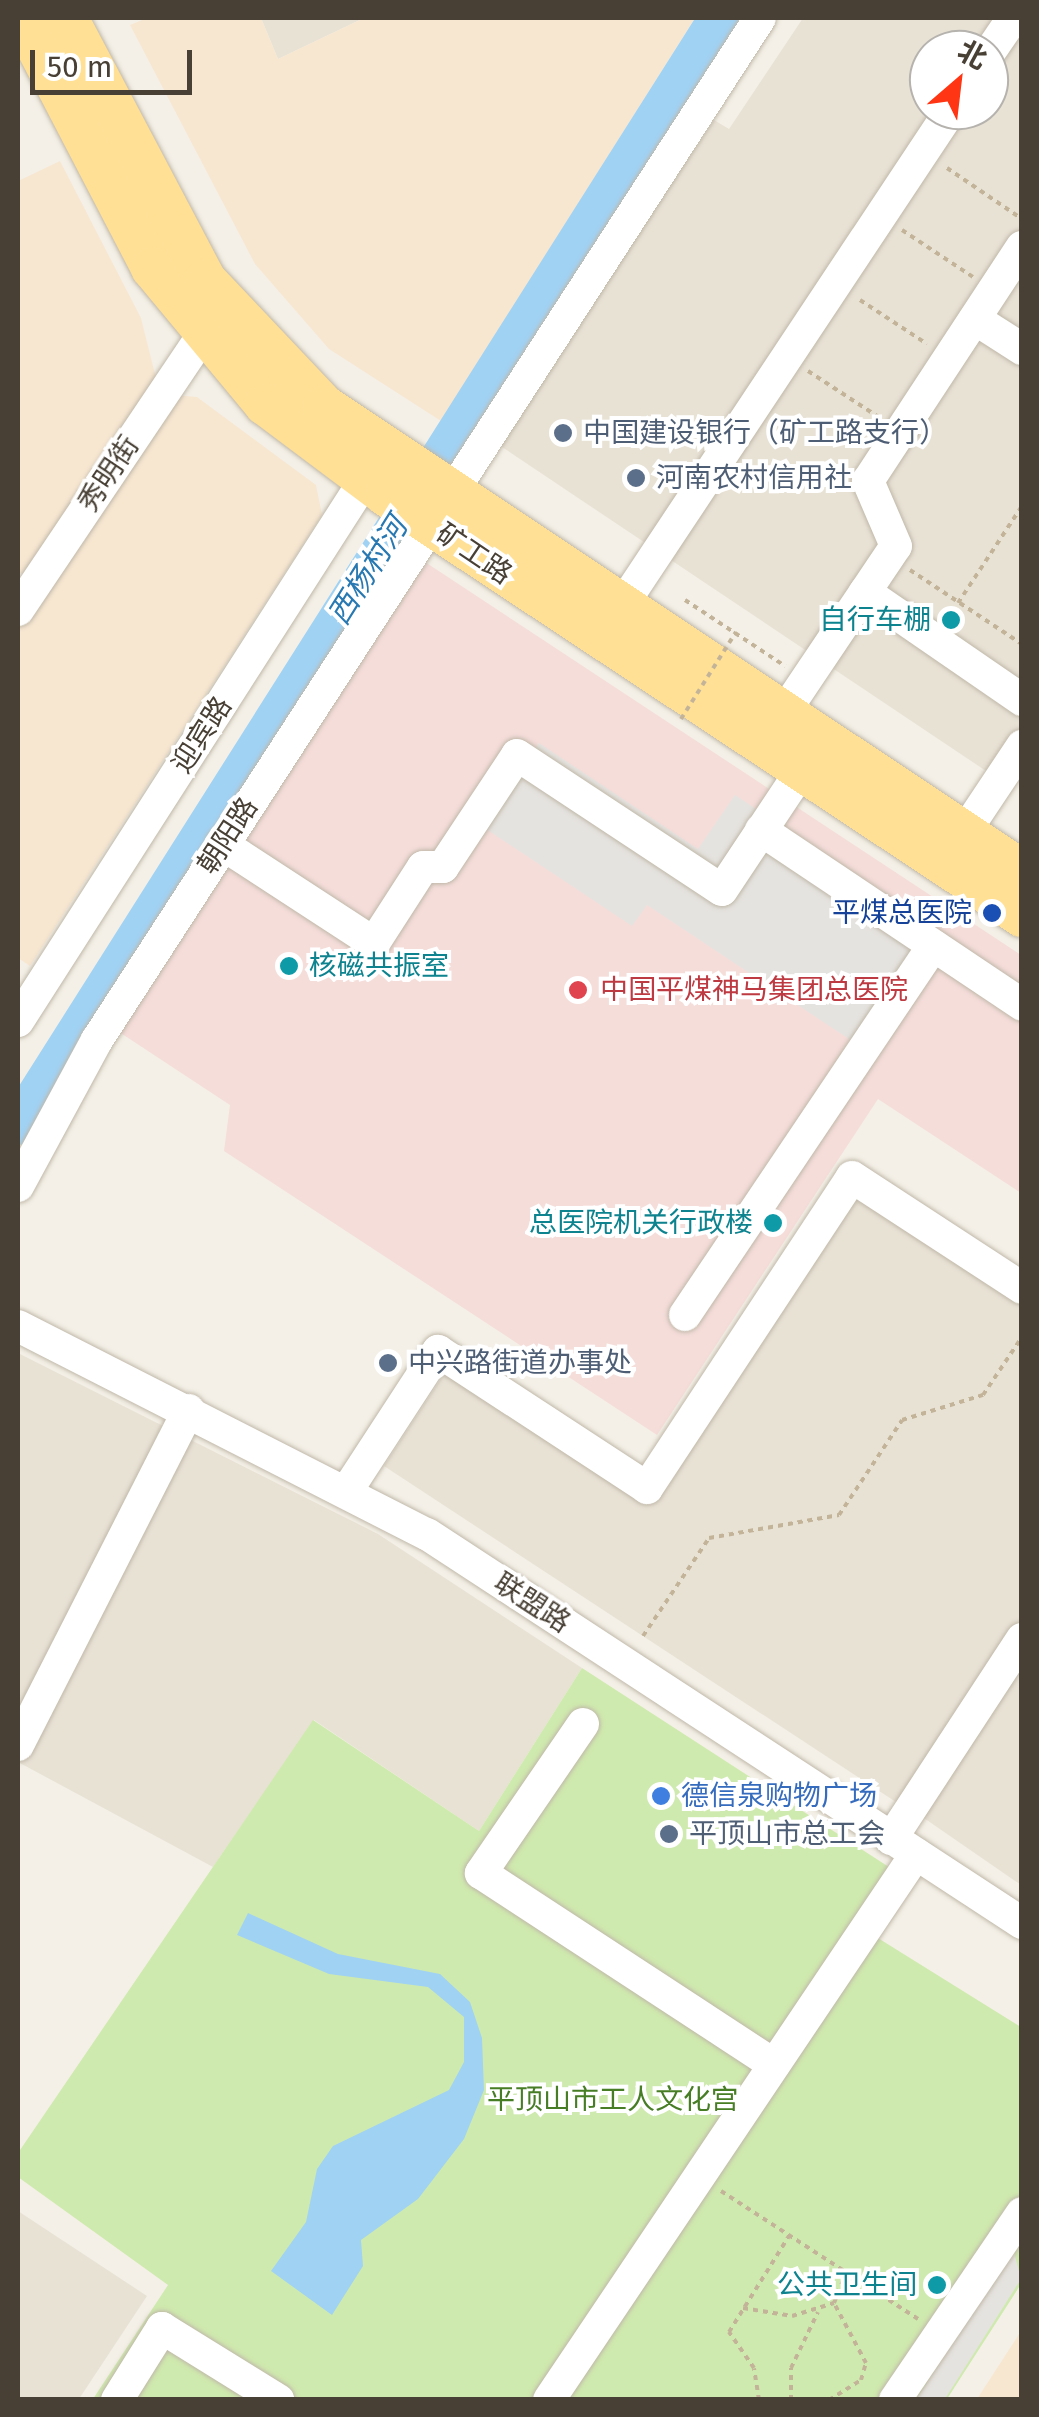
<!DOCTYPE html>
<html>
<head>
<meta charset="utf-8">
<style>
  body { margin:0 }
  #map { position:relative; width:1039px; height:2417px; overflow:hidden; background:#f4f0e7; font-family:"Fira Sans","Noto Sans SC",sans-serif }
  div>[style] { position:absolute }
  .residential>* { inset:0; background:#e8e2d5 }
  .commercial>* { inset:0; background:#f7e7d1 }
  .medical>* { inset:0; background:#f5ddda }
  .green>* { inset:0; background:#cfeaae }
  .parking>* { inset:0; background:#e5e3df }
  .water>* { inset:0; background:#a0d2f4 }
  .river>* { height:40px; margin:-20px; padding:0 20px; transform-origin:20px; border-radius:20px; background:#a0d2f4 }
  .path>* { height:4px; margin-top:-2px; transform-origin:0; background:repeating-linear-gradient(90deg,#c3b499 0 5px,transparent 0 10px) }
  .roads { filter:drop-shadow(0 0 2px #c0b8a9) drop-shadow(0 0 2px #c0b8a9) }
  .minor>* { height:32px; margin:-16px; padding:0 16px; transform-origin:16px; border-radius:16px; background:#fff }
  .major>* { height:42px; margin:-21px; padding:0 21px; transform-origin:21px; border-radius:21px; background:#ffe095 }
  .path-bridge>* { height:4px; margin-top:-2px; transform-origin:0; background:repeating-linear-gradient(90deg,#c3b499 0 5px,transparent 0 10px) }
  .dots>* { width:28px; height:28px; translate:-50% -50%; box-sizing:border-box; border:5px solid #fff; border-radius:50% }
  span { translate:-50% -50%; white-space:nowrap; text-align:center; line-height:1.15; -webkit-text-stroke:8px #fff; paint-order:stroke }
  .service-label { font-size:28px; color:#4e5e75 }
  .left { translate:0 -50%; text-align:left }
  .street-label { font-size:28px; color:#484035 }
  .culture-label { font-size:28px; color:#0d838f }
  .right { translate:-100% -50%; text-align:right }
  .transit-label { font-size:28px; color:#164399 }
  .health-label { font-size:28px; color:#be3a42 }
  .shop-label { font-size:28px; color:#366cbe }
  .park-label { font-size:28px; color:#477d25 }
  .water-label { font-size:30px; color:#2878b1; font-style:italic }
  .frame { position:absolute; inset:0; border:20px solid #484035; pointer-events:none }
  .north { position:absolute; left:909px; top:30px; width:100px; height:100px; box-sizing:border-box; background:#fff; border:2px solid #b6b3ae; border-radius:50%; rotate:28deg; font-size:28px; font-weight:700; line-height:40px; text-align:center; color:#484035 }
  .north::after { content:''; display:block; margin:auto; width:35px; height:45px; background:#ff3513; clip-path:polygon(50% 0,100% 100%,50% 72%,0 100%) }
  .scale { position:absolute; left:30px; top:50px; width:162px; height:45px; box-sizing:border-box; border:5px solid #484035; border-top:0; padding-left:12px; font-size:30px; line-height:35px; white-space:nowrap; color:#484035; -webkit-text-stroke:8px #fff; paint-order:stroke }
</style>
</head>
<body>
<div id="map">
  <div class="residential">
    <div style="clip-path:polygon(261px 18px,364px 18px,278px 59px)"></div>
    <div style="clip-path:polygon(evenodd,803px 18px,1021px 18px,1022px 750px,1001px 781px,496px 443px,714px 120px,729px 129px,803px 18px,929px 50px,989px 50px,989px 110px,929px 110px,929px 50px)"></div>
    <div style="clip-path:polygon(852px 1191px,1021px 1302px,1021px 1618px,899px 1804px,384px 1466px,444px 1374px,646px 1505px)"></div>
    <div style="clip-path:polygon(18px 1353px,378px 1534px,582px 1668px,479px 1831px,314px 1720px,213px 1867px,18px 1762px)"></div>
    <div style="clip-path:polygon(1021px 1664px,1021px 1885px,921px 1816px)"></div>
    <div style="clip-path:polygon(18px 2211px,147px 2296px,79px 2399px,18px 2399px)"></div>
  </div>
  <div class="commercial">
    <div style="clip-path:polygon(147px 18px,261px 18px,278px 59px,364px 18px,695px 18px,441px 421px,329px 349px,255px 264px,130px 25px)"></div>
    <div style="clip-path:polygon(60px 161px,141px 318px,157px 382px,28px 578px,18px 571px,18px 181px)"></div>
    <div style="clip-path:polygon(172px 395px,197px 397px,316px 485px,322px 515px,30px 966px,18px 958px,18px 626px)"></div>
    <div style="clip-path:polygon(1021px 2331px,1021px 2399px,977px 2399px)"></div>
  </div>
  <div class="medical">
    <div style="clip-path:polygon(419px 558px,1021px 955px,1021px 1193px,878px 1099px,657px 1435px,224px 1151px,230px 1105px,110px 1026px)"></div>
  </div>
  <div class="green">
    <div style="clip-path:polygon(582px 1668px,892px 1869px,857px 1925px,1021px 2027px,1021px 2284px,947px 2399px,93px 2399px,168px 2285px,18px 2177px,18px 2153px,313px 1720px,479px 1831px)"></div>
  </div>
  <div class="parking">
    <div style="clip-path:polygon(539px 743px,698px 849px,735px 795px,840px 865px,925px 945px,858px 1045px,647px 905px,632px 926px,483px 827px)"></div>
    <div style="clip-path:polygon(1013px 2248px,1021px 2279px,945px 2399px,916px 2400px)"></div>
  </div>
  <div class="water">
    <div style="clip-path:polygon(248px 1913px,338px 1954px,440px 1974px,470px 2002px,482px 2038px,484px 2090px,464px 2139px,418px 2199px,361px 2240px,363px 2266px,332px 2315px,271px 2271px,306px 2222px,317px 2169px,333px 2146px,449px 2090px,464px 2062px,464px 2017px,428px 1987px,329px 1974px,237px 1935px)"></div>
  </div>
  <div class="river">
    <div style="left:18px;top:1125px;width:1310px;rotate:-57.66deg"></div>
  </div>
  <div class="path">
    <div style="left:947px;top:168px;width:91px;rotate:34.2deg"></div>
    <div style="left:902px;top:230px;width:85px;rotate:33.5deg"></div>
    <div style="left:860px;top:300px;width:80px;rotate:33.3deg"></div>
    <div style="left:808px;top:371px;width:86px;rotate:33.1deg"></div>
    <div style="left:910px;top:570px;width:134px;rotate:33.5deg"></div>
    <div style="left:685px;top:600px;width:120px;rotate:33.4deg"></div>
    <div style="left:958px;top:603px;width:116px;rotate:-56.6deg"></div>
    <div style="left:643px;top:1636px;width:118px;rotate:-56deg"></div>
    <div style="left:709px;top:1538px;width:132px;rotate:-10deg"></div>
    <div style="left:839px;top:1515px;width:114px;rotate:-56.4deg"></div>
    <div style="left:902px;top:1420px;width:85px;rotate:-17.2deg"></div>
    <div style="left:983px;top:1395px;width:70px;rotate:-56.1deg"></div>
    <div style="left:721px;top:2191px;width:235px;rotate:33deg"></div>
    <div style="left:743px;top:2308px;width:50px;rotate:9.3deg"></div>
    <div style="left:792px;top:2316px;width:44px;rotate:-17.2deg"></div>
    <div style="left:759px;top:2400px;width:32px;rotate:-99deg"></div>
    <div style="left:754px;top:2368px;width:44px;rotate:-124.8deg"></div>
    <div style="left:729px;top:2332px;width:113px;rotate:-58deg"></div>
    <div style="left:791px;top:2400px;width:32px;rotate:-90deg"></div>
    <div style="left:791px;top:2368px;width:62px;rotate:-64.3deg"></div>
    <div style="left:829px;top:2400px;width:38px;rotate:-32deg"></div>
    <div style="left:861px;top:2380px;width:18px;rotate:-74deg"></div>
    <div style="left:866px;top:2363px;width:68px;rotate:-118.1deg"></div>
    <div style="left:834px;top:2303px;width:32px;rotate:-68deg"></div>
  </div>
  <div class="roads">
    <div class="minor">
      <div style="left:989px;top:53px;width:42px;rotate:-55.6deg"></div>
      <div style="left:975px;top:319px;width:56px;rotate:32.6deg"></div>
      <div style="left:865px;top:592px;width:191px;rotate:34.5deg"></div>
      <div style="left:621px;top:607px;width:597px;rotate:-56.42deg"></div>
      <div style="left:18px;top:610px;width:328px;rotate:-56.1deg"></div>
      <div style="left:783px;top:714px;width:202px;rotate:-56.1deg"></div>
      <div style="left:896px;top:546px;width:71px;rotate:-113.3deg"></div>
      <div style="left:868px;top:481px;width:280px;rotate:-56.7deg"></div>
      <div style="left:761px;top:830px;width:314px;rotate:33.8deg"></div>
      <div style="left:964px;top:833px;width:105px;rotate:-56.3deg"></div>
      <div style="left:222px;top:844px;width:181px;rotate:33.1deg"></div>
      <div style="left:374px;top:943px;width:90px;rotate:-57.2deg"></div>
      <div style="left:423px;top:867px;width:20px"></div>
      <div style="left:443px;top:867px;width:134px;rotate:-56.5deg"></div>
      <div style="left:517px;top:755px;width:245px;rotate:33.4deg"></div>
      <div style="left:722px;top:890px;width:143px;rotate:-56.4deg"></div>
      <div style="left:18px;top:1021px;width:665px;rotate:-57.34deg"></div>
      <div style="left:18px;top:1186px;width:166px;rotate:-61.6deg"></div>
      <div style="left:97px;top:1040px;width:1218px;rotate:-57.03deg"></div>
      <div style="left:685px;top:1315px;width:445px;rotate:-56.1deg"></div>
      <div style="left:18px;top:1326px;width:459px;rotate:27deg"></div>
      <div style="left:427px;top:1534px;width:711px;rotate:33.18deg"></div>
      <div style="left:348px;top:1489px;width:165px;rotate:-56.9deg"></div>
      <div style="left:438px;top:1351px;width:250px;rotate:33.2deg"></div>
      <div style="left:647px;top:1488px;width:372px;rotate:-56.6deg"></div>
      <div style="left:852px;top:1177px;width:203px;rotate:33.1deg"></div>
      <div style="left:583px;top:1724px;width:181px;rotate:124.4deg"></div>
      <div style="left:481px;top:1873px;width:350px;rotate:33.2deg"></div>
      <div style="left:18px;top:1745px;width:376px;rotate:-63deg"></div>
      <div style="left:891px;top:1839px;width:239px;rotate:-56.8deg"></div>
      <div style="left:117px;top:2400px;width:85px;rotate:-58deg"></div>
      <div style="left:162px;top:2328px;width:137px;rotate:31.8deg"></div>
      <div style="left:549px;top:2400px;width:658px;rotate:-56.09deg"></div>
      <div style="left:895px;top:2400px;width:226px;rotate:-55.8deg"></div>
    </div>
    <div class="major">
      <div style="left:22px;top:18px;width:282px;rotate:62.5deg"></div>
      <div style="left:152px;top:268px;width:177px;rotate:50.3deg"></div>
      <div style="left:265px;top:404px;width:151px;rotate:36.9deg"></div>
      <div style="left:386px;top:495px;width:763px;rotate:33.5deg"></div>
      <div style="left:67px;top:18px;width:296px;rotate:62.2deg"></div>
      <div style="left:205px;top:280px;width:173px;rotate:46.6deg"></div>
      <div style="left:324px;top:406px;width:839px;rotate:33.67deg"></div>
    </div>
  </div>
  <div class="path-bridge">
    <div style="left:681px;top:719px;width:103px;rotate:-57.7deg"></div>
  </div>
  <div class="dots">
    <div style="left:563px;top:433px;background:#5c6f8a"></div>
    <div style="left:636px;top:478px;background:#5c6f8a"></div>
    <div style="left:951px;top:620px;background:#0f9aa8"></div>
    <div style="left:992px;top:913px;background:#1a4fb4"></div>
    <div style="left:289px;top:966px;background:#0f9aa8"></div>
    <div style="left:578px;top:990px;background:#e0444e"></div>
    <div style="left:773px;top:1223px;background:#0f9aa8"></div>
    <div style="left:388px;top:1363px;background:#5c6f8a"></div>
    <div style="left:661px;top:1796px;background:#3f7fe0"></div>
    <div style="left:669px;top:1834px;background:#5c6f8a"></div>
    <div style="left:937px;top:2285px;background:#0f9aa8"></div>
  </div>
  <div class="service-label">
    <span class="left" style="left:583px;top:433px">中国建设银行（矿工路支行）</span>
    <span class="left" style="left:656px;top:478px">河南农村信用社</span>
    <span class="left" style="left:408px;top:1363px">中兴路街道办事处</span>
    <span class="left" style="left:689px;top:1834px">平顶山市总工会</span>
  </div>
  <div class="street-label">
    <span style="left:109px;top:474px;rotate:-56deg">秀明街</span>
    <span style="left:474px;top:554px;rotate:34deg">矿工路</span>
    <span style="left:202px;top:735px;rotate:-57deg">迎宾路</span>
    <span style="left:228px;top:836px;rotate:-57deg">朝阳路</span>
    <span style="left:532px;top:1603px;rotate:33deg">联盟路</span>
  </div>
  <div class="culture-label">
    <span class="right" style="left:931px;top:620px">自行车棚</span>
    <span class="left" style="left:309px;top:966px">核磁共振室</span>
    <span class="right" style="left:753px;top:1223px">总医院机关行政楼</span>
    <span class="right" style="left:917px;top:2285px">公共卫生间</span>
  </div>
  <div class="transit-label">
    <span class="right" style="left:972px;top:913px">平煤总医院</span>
  </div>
  <div class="health-label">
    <span class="left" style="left:600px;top:990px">中国平煤神马集团总医院</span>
  </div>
  <div class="shop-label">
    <span class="left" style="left:681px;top:1796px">德信泉购物广场</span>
  </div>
  <div class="park-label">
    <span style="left:613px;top:2100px">平顶山市工人文化宫</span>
  </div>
  <div class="water-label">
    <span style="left:368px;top:571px;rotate:-58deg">西杨村河</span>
  </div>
  <div class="frame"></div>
  <div class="north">北</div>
  <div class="scale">50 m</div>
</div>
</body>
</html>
